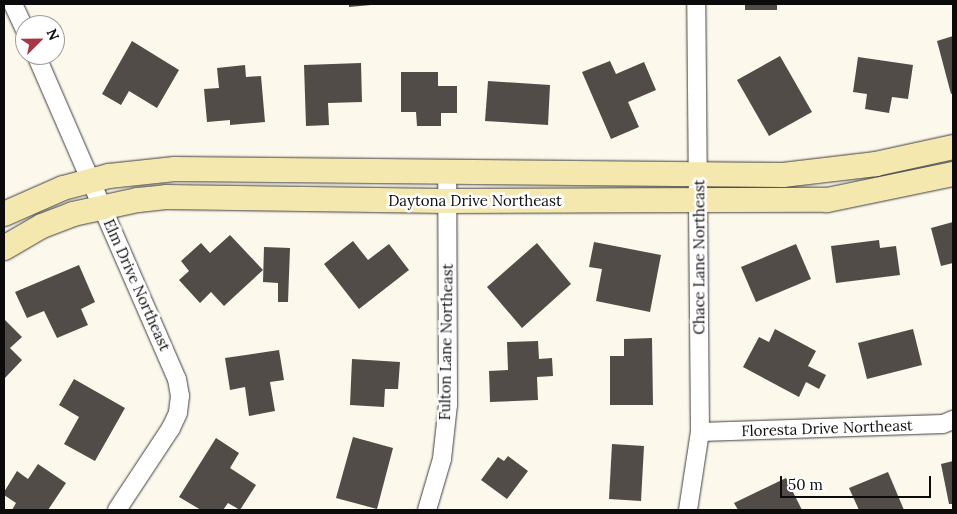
<!DOCTYPE html>
<html>
<head>
<meta charset="utf-8">
<style>
  body { margin:0 }
  #map { position:relative; width:957px; height:514px; overflow:hidden; background:#fcf8ec; font-family:Lora,serif }
  div>[style] { position:absolute }
  .building>* { inset:0; background:#524c49 }
  .roads { filter:drop-shadow(0 0 1px #3e3e3e) drop-shadow(0 0 1px #3e3e3e) }
  .street>* { height:18px; margin:-9px; padding:0 9px; transform-origin:9px; border-radius:9px; background:#fff }
  .secondary>* { height:24px; margin:-12px; padding:0 12px; transform-origin:12px; border-radius:12px; background:#f4e8af }
  span { translate:-50% -50%; white-space:nowrap; text-align:center; line-height:1.15; -webkit-text-stroke:5px #fff; paint-order:stroke }
  .street-label { font-size:15px; color:#0b0b0b }
  .frame { position:absolute; inset:0; border:5px solid #0b0b0b; pointer-events:none }
  .north { position:absolute; left:15px; top:15px; width:50px; height:50px; box-sizing:border-box; background:#fff; border:1px solid #9d9d9d; border-radius:50%; rotate:67deg; font-size:14px; font-weight:700; line-height:20px; text-align:center; color:#0b0b0b }
  .north::after { content:''; display:block; margin:auto; width:18px; height:22px; background:#a83642; clip-path:polygon(50% 0,100% 100%,50% 72%,0 100%) }
  .scale { position:absolute; left:780px; top:476px; width:151px; height:22px; box-sizing:border-box; border:2px solid #0b0b0b; border-top:0; padding-left:6px; font-size:15px; line-height:18px; white-space:nowrap; color:#0b0b0b; -webkit-text-stroke:4px #fff; paint-order:stroke }
</style>
</head>
<body>
<div id="map">
  <div class="building">
    <div style="clip-path:polygon(349px 4px,371px 4px,371px 5px,349px 7px)"></div>
    <div style="clip-path:polygon(745px 4px,777px 4px,777px 10px,745px 10px)"></div>
    <div style="clip-path:polygon(953px 36px,953px 93px,951px 94px,937px 41px)"></div>
    <div style="clip-path:polygon(132px 41px,179px 70px,157px 108px,129px 91px,121px 105px,102px 94px)"></div>
    <div style="clip-path:polygon(780px 56px,812px 112px,769px 136px,737px 80px)"></div>
    <div style="clip-path:polygon(858px 57px,913px 65px,908px 99px,892px 97px,889px 113px,865px 109px,867px 94px,853px 92px)"></div>
    <div style="clip-path:polygon(610px 61px,616px 74px,644px 62px,656px 90px,628px 102px,639px 127px,611px 139px,582px 72px)"></div>
    <div style="clip-path:polygon(361px 63px,362px 102px,328px 103px,329px 125px,306px 126px,304px 65px)"></div>
    <div style="clip-path:polygon(245px 65px,246px 77px,261px 76px,265px 122px,230px 125px,230px 120px,207px 122px,204px 89px,219px 88px,217px 68px)"></div>
    <div style="clip-path:polygon(401px 72px,438px 72px,438px 86px,457px 86px,457px 113px,441px 113px,441px 126px,417px 126px,416px 112px,401px 112px)"></div>
    <div style="clip-path:polygon(488px 81px,550px 85px,548px 125px,485px 121px)"></div>
    <div style="clip-path:polygon(953px 222px,953px 263px,941px 266px,931px 228px)"></div>
    <div style="clip-path:polygon(230px 235px,263px 270px,224px 306px,211px 292px,200px 303px,179px 280px,189px 271px,181px 261px,201px 243px,210px 253px)"></div>
    <div style="clip-path:polygon(879px 240px,880px 248px,896px 246px,900px 275px,836px 283px,831px 246px)"></div>
    <div style="clip-path:polygon(353px 241px,368px 260px,389px 244px,409px 270px,359px 309px,324px 264px)"></div>
    <div style="clip-path:polygon(594px 242px,661px 255px,650px 312px,596px 301px,602px 269px,589px 267px)"></div>
    <div style="clip-path:polygon(537px 243px,571px 284px,522px 328px,487px 287px)"></div>
    <div style="clip-path:polygon(796px 244px,811px 279px,756px 302px,741px 267px)"></div>
    <div style="clip-path:polygon(264px 247px,290px 248px,288px 302px,278px 302px,278px 283px,263px 282px)"></div>
    <div style="clip-path:polygon(79px 265px,95px 302px,81px 309px,88px 325px,57px 338px,44px 311px,27px 318px,15px 292px)"></div>
    <div style="clip-path:polygon(4px 319px,22px 337px,10px 348px,22px 360px,4px 379px)"></div>
    <div style="clip-path:polygon(775px 329px,816px 351px,808px 366px,826px 375px,819px 389px,806px 382px,799px 397px,743px 367px,759px 337px,769px 342px)"></div>
    <div style="clip-path:polygon(913px 329px,922px 365px,867px 379px,858px 343px)"></div>
    <div style="clip-path:polygon(652px 338px,653px 405px,610px 405px,610px 356px,624px 356px,624px 339px)"></div>
    <div style="clip-path:polygon(538px 341px,539px 359px,552px 358px,553px 376px,537px 377px,538px 400px,490px 402px,489px 371px,508px 370px,507px 342px)"></div>
    <div style="clip-path:polygon(279px 350px,284px 380px,270px 382px,275px 411px,249px 416px,245px 387px,230px 390px,225px 358px)"></div>
    <div style="clip-path:polygon(352px 359px,400px 362px,398px 389px,385px 389px,384px 407px,350px 405px)"></div>
    <div style="clip-path:polygon(74px 379px,125px 408px,95px 461px,64px 444px,79px 417px,59px 405px)"></div>
    <div style="clip-path:polygon(353px 437px,393px 448px,377px 509px,336px 498px)"></div>
    <div style="clip-path:polygon(216px 438px,239px 453px,230px 468px,256px 485px,240px 510px,228px 503px,223px 510px,201px 510px,179px 497px)"></div>
    <div style="clip-path:polygon(612px 444px,644px 446px,641px 501px,609px 499px)"></div>
    <div style="clip-path:polygon(508px 456px,528px 471px,507px 499px,481px 480px,498px 457px,504px 461px)"></div>
    <div style="clip-path:polygon(953px 461px,953px 504px,949px 504px,941px 464px)"></div>
    <div style="clip-path:polygon(38px 464px,66px 483px,48px 510px,12px 510px,16px 503px,4px 495px,4px 492px,17px 471px,28px 479px)"></div>
    <div style="clip-path:polygon(888px 472px,904px 510px,859px 510px,849px 488px)"></div>
    <div style="clip-path:polygon(786px 478px,802px 510px,738px 510px,734px 503px)"></div>
  </div>
  <div class="roads">
    <div class="street">
      <div style="left:13px;top:4px;width:29px;rotate:65deg"></div>
      <div style="left:36px;top:55px;width:353px;rotate:66.5deg"></div>
      <div style="left:177px;top:379px;width:17px;rotate:80deg"></div>
      <div style="left:180px;top:396px;width:17px;rotate:97deg"></div>
      <div style="left:178px;top:413px;width:17px;rotate:115deg"></div>
      <div style="left:171px;top:428px;width:98px;rotate:123.4deg"></div>
      <div style="left:700px;top:432px;width:243px;rotate:-1.9deg"></div>
      <div style="left:943px;top:424px;width:11px;rotate:-22deg"></div>
      <div style="left:427px;top:510px;width:53px;rotate:-73.6deg"></div>
      <div style="left:442px;top:459px;width:54px;rotate:-83.7deg"></div>
      <div style="left:448px;top:405px;width:233px;rotate:-90.2deg"></div>
      <div style="left:688px;top:510px;width:79px;rotate:-81.3deg"></div>
      <div style="left:700px;top:432px;width:428px;rotate:-90.5deg"></div>
    </div>
    <div class="secondary">
      <div style="left:4px;top:214px;width:64px;rotate:-23.8deg"></div>
      <div style="left:63px;top:188px;width:48px;rotate:-14.6deg"></div>
      <div style="left:109px;top:176px;width:66px;rotate:-6.1deg"></div>
      <div style="left:175px;top:169px;width:608px;rotate:0.57deg"></div>
      <div style="left:783px;top:175px;width:94px;rotate:-6.7deg"></div>
      <div style="left:876px;top:164px;width:79px;rotate:-12.4deg"></div>
      <div style="left:4px;top:248px;width:44px;rotate:-30.1deg"></div>
      <div style="left:42px;top:226px;width:33px;rotate:-21deg"></div>
      <div style="left:73px;top:214px;width:66px;rotate:-12.2deg"></div>
      <div style="left:138px;top:200px;width:28px;rotate:-6deg"></div>
      <div style="left:166px;top:197px;width:280px;rotate:0.8deg"></div>
      <div style="left:446px;top:201px;width:381px;rotate:-0.2deg"></div>
      <div style="left:827px;top:200px;width:129px;rotate:-11.7deg"></div>
    </div>
  </div>
  <div class="street-label">
    <span style="left:475px;top:201px">Daytona Drive Northeast</span>
    <span style="left:699px;top:257px;rotate:-90deg">Chace Lane Northeast</span>
    <span style="left:137px;top:285px;rotate:66deg">Elm Drive Northeast</span>
    <span style="left:446px;top:342px;rotate:-89deg">Fulton Lane Northeast</span>
    <span style="left:827px;top:428px;rotate:-2deg">Floresta Drive Northeast</span>
  </div>
  <div class="frame"></div>
  <div class="north">N</div>
  <div class="scale">50 m</div>
</div>
</body>
</html>
